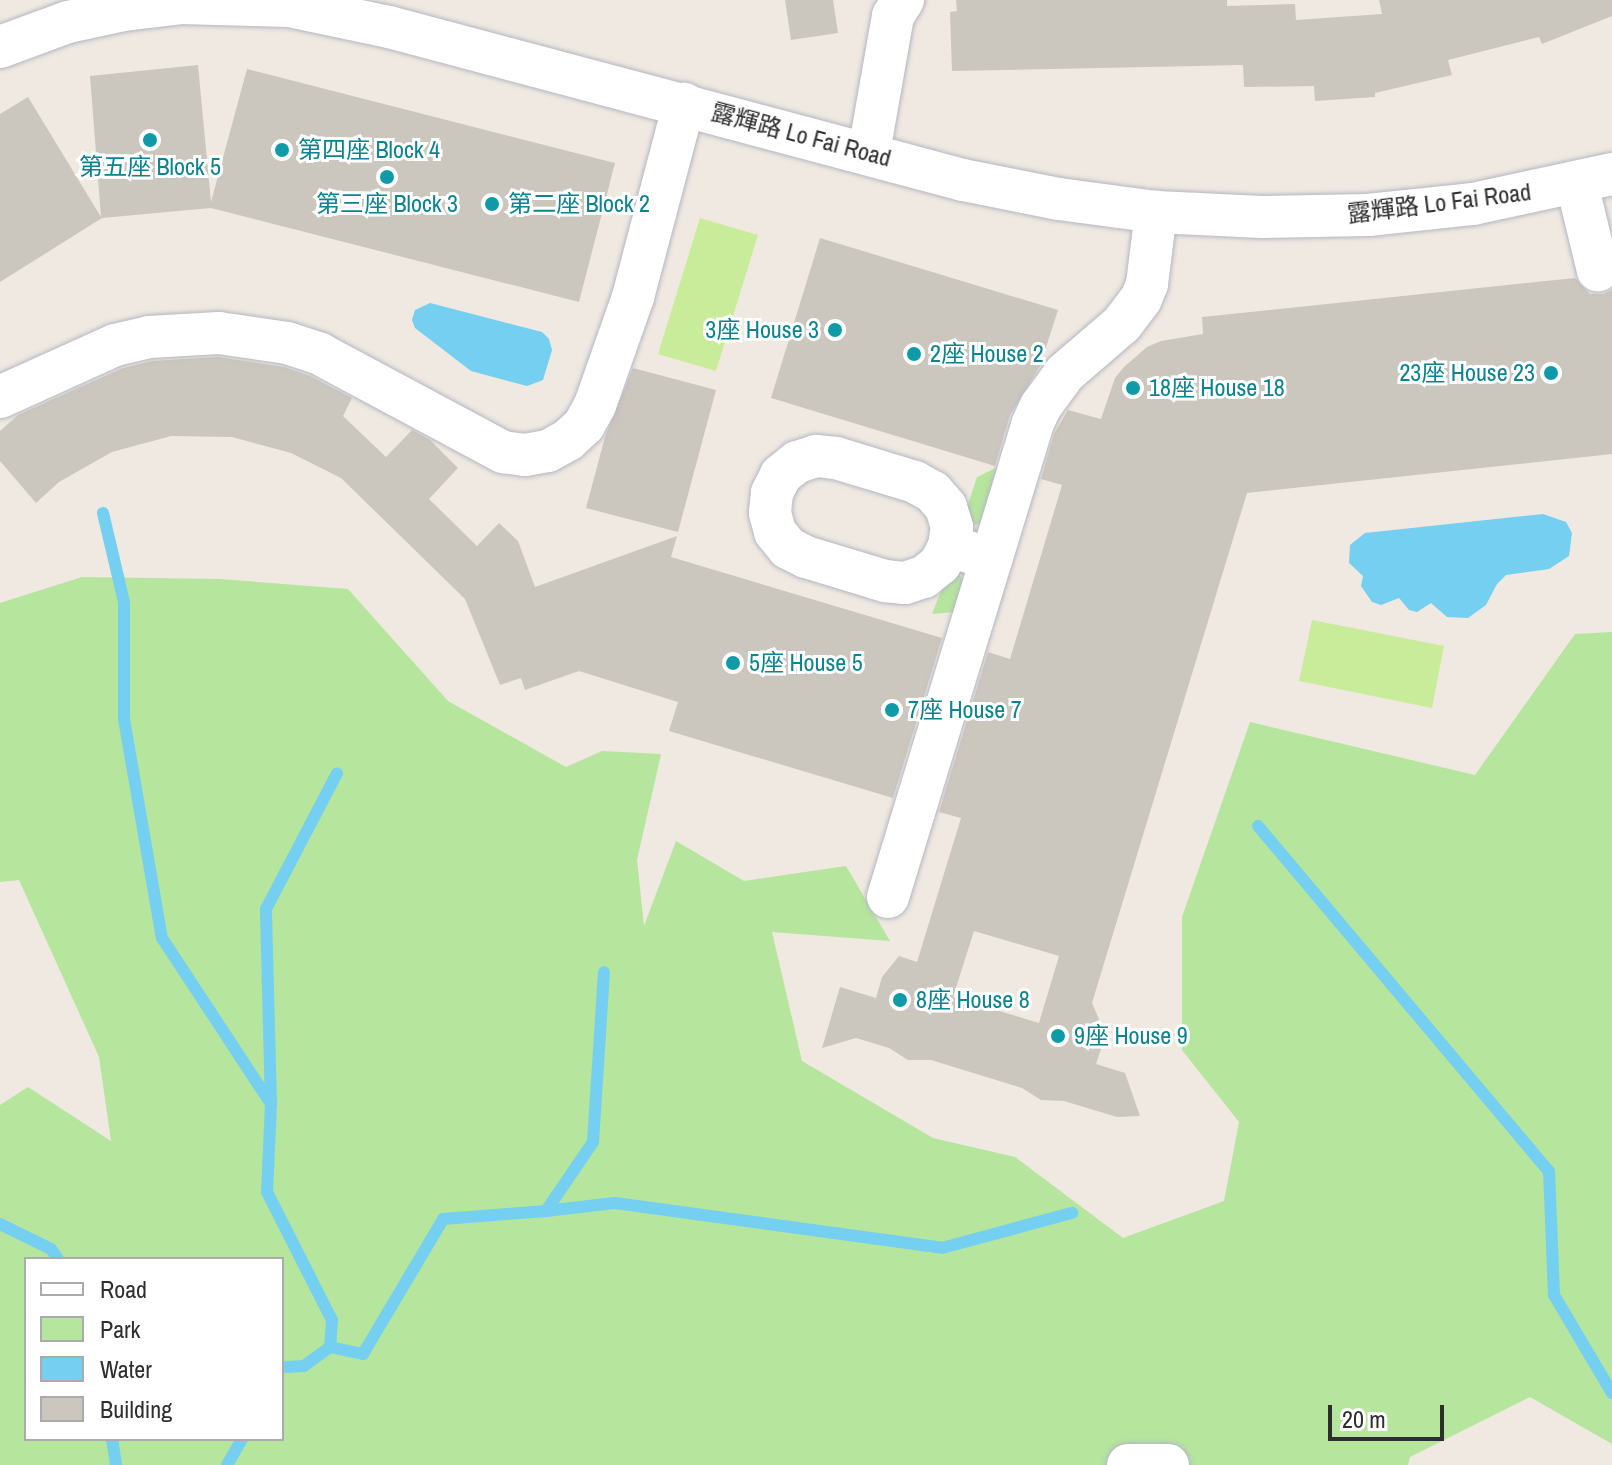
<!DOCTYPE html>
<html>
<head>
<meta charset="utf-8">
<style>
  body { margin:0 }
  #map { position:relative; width:1612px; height:1465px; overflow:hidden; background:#efe9e1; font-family:"Archivo Narrow","Noto Sans TC",sans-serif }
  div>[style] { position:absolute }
  .green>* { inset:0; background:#b6e59e }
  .pitch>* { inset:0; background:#c9ec9a }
  .water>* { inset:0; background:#75cff0 }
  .stream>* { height:12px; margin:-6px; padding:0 6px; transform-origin:6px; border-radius:6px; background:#75cff0 }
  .building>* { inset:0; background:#cbc7bf }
  .roads { filter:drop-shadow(0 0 2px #b4b7c1) drop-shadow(0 0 2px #b4b7c1) }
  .minor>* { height:42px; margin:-21px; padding:0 21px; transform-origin:21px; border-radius:21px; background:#fff }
  .dots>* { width:22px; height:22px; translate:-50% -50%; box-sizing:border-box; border:4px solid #fff; border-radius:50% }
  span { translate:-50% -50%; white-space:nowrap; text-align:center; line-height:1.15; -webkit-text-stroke:6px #fff; paint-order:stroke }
  .street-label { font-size:24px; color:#2e2e2e }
  .culture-label { font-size:24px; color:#0d838f }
  .left { translate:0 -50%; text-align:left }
  .right { translate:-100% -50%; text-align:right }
  .legend { position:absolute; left:24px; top:1257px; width:260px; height:184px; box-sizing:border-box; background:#fff; border:2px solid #ababab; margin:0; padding:10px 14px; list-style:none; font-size:24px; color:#2e2e2e }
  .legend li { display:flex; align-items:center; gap:16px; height:40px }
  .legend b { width:40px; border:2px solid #ababab }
  .scale { position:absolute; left:1328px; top:1405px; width:116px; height:36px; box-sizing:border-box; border:4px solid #2e2e2e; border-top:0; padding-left:10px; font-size:24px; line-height:28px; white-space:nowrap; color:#2e2e2e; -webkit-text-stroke:6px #fff; paint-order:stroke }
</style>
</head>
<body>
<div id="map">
  <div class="green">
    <div style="clip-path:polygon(1000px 466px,999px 522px,961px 526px,977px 477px)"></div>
    <div style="clip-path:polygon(952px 562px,973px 598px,968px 611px,932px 614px)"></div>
    <div style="clip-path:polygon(evenodd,82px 577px,220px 579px,348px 589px,448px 701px,566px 767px,602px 751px,661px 754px,637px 860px,644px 926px,676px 841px,744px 881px,846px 866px,890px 941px,772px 932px,802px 1061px,933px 1138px,1015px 1157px,1123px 1238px,1224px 1201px,1239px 1122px,1182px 1050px,1182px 917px,1250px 722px,1475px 775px,1575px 634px,1612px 632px,1612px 1444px,1530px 1397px,1410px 1457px,1408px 1465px,0 1465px,0 1105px,28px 1087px,111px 1141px,99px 1057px,19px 880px,0 882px,0 603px,82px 577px,26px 1259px,282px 1259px,282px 1439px,26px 1439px,26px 1259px)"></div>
  </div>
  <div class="pitch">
    <div style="clip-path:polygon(700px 218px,758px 235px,716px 371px,658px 354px)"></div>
    <div style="clip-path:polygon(1312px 620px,1444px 646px,1432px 708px,1299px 681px)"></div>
  </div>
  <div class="water">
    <div style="clip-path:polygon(430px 303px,542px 332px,549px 339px,552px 350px,543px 380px,527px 386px,471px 371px,415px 328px,412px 320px,415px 310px)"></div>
    <div style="clip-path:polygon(1543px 514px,1566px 522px,1572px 533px,1569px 556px,1549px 569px,1506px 575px,1497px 584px,1486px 605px,1468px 618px,1447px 617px,1431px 603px,1417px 612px,1409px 610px,1399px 598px,1381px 605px,1372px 602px,1361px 586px,1363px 576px,1349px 563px,1350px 545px,1365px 533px)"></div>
  </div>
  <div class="stream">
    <div style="left:103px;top:513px;width:91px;rotate:76.7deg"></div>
    <div style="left:124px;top:602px;width:117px;rotate:90deg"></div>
    <div style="left:124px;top:719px;width:222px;rotate:80.2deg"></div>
    <div style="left:162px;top:938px;width:199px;rotate:56.7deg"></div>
    <div style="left:271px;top:1104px;width:88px;rotate:92.6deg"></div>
    <div style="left:267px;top:1192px;width:144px;rotate:63.1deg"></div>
    <div style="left:332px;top:1320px;width:27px;rotate:94deg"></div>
    <div style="left:330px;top:1347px;width:32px;rotate:144deg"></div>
    <div style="left:304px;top:1366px;width:22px;rotate:177deg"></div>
    <div style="left:1258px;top:826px;width:451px;rotate:49.9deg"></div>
    <div style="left:1549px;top:1171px;width:124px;rotate:87.7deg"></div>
    <div style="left:1554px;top:1295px;width:114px;rotate:59.4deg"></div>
    <div style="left:271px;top:1104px;width:195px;rotate:-91.5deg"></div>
    <div style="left:266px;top:909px;width:153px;rotate:-62.4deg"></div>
    <div style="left:546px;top:1211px;width:69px;rotate:-6.6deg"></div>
    <div style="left:615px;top:1203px;width:330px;rotate:7.8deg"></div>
    <div style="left:942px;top:1248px;width:135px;rotate:-15.1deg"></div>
    <div style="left:0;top:1224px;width:57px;rotate:26.1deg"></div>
    <div style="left:51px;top:1249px;width:12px;rotate:55deg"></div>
    <div style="left:330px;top:1347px;width:34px;rotate:12deg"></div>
    <div style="left:363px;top:1354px;width:157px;rotate:-59.3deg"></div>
    <div style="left:443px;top:1219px;width:103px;rotate:-4.4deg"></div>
    <div style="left:546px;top:1211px;width:83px;rotate:-55.7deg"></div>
    <div style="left:593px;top:1142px;width:170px;rotate:-86.3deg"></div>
    <div style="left:112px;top:1439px;width:26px;rotate:81deg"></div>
    <div style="left:227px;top:1465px;width:30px;rotate:-60deg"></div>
  </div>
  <div class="building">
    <div style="clip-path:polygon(785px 0,833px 0,838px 33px,791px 40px)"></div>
    <div style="clip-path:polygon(956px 0,1227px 0,1227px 6px,1295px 4px,1296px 20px,1382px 14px,1379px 0,1612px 0,1612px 16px,1542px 44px,1539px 37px,1448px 60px,1452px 75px,1375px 93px,1375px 97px,1315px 101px,1314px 86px,1244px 87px,1243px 65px,952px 71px,950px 12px,957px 11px)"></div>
    <div style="clip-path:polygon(198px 65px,211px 202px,247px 69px,615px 163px,579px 302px,211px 208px,102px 218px,0 282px,0 114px,28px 97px,101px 217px,90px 76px)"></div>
    <div style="clip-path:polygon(820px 238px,1058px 310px,1040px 366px,1010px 415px,995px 466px,771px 398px)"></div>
    <div style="clip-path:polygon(evenodd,1575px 278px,1590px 294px,1603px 294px,1612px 290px,1612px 454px,1247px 493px,1092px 1003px,1101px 1024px,1103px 1043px,1096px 1064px,1125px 1073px,1140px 1116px,1117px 1117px,1064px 1101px,1041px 1100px,1022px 1088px,931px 1060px,908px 1060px,889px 1048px,856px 1038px,822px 1048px,840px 987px,876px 998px,882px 977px,899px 956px,917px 962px,961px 818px,939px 812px,988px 652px,1010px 659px,1062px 485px,1041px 479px,1054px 434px,1068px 410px,1101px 419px,1115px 378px,1124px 367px,1147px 347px,1161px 341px,1203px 334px,1202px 317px,1575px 278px,974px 931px,1059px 956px,1039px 1023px,953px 997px,974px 931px)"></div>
    <div style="clip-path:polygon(218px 357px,284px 367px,310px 376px,352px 398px,343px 416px,386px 457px,412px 430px,429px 439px,458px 468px,429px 499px,477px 546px,499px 523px,518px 541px,535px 587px,677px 536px,671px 557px,942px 638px,893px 798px,669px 731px,678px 702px,579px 671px,525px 690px,521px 678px,500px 685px,465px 599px,341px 478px,291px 453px,232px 437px,171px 436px,112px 452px,59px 482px,36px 503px,0 461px,0 431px,18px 415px,123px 368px,152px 361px)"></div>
    <div style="clip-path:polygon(633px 368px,716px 390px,678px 532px,586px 508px,605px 437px)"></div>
  </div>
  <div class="roads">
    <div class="minor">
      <div style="left:0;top:47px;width:72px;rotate:-20.2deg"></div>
      <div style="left:68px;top:22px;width:57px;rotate:-12.1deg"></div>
      <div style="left:124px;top:10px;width:57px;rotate:-7deg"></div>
      <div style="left:181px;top:3px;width:108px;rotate:1.6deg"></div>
      <div style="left:289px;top:6px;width:102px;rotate:11.9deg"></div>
      <div style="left:389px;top:27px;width:594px;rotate:14.93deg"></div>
      <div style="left:963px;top:180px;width:98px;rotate:11.2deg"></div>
      <div style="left:1059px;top:199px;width:98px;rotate:7.6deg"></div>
      <div style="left:1156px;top:212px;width:106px;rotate:2.7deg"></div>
      <div style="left:1262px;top:217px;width:106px;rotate:-1.1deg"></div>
      <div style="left:1368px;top:215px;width:106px;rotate:-6deg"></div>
      <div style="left:1473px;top:204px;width:142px;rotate:-12.2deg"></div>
      <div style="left:869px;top:152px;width:138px;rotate:-80deg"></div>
      <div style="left:893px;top:16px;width:19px;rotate:-58deg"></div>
      <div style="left:1577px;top:184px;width:89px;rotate:76.4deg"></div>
      <div style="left:0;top:397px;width:126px;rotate:-24.3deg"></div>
      <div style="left:115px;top:345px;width:35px;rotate:-13deg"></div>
      <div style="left:149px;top:337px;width:70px;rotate:-3.3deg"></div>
      <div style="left:219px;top:333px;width:69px;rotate:8.4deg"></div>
      <div style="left:287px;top:343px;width:35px;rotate:18deg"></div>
      <div style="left:320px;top:354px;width:208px;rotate:28.2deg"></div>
      <div style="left:503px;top:452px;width:22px;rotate:8deg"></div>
      <div style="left:525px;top:455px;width:23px;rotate:-10deg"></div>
      <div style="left:548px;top:451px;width:23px;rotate:-29deg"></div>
      <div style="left:568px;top:440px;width:22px;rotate:-43deg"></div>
      <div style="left:584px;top:425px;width:23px;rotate:-61deg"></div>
      <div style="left:595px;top:405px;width:114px;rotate:-70.6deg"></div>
      <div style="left:633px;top:297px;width:200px;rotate:-75.2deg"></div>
      <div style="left:949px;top:546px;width:19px;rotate:-81deg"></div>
      <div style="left:952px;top:527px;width:21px;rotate:-107deg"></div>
      <div style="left:946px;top:507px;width:20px;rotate:-131deg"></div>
      <div style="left:933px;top:492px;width:21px;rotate:-151deg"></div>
      <div style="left:915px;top:482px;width:83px;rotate:-163.1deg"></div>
      <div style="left:836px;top:458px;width:20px;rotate:-174deg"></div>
      <div style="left:816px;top:456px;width:20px;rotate:162deg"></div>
      <div style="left:797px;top:462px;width:21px;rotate:141deg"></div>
      <div style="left:781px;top:475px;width:20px;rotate:117deg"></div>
      <div style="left:772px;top:493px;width:20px;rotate:96deg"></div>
      <div style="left:770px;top:513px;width:20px;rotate:75deg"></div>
      <div style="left:775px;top:532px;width:21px;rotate:51deg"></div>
      <div style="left:788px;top:548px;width:20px;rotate:27deg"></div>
      <div style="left:806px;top:557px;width:83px;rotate:16.9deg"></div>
      <div style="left:885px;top:581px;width:20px;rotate:6deg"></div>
      <div style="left:905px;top:583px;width:20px;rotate:-18deg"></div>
      <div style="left:924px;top:577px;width:21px;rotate:-39deg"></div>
      <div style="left:940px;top:564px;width:20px;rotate:-63deg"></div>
      <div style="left:949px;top:546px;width:44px;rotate:17.2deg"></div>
      <div style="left:888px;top:897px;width:493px;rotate:-73deg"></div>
      <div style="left:1032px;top:425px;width:21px;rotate:-65deg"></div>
      <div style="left:1041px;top:406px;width:41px;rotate:-54deg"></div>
      <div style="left:1065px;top:373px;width:75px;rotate:-40.7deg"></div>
      <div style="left:1122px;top:324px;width:31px;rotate:-53deg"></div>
      <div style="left:1141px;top:299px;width:16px;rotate:-68deg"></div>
      <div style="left:1147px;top:284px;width:73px;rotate:-82.9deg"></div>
      <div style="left:1128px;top:1465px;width:40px"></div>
    </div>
  </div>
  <div class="dots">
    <div style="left:150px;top:140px;background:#0f9aa8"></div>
    <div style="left:282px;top:150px;background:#0f9aa8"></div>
    <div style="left:387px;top:177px;background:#0f9aa8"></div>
    <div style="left:492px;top:204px;background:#0f9aa8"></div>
    <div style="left:835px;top:330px;background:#0f9aa8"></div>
    <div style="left:914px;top:354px;background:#0f9aa8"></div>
    <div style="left:1551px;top:373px;background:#0f9aa8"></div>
    <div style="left:1133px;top:388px;background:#0f9aa8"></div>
    <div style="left:733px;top:663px;background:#0f9aa8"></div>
    <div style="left:892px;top:710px;background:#0f9aa8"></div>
    <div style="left:900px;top:1000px;background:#0f9aa8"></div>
    <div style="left:1058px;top:1036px;background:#0f9aa8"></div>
  </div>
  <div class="street-label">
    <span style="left:801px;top:135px;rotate:15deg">露輝路 Lo Fai Road</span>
    <span style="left:1439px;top:203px;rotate:-7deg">露輝路 Lo Fai Road</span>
  </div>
  <div class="culture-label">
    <span class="left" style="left:298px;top:150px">第四座 Block 4</span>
    <span style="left:150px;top:167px">第五座 Block 5</span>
    <span style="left:387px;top:204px">第三座 Block 3</span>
    <span class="left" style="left:508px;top:204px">第二座 Block 2</span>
    <span class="right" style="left:819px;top:330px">3座 House 3</span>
    <span class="left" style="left:930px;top:354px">2座 House 2</span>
    <span class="right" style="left:1535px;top:373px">23座 House 23</span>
    <span class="left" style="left:1149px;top:388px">18座 House 18</span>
    <span class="left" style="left:749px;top:663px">5座 House 5</span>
    <span class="left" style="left:908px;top:710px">7座 House 7</span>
    <span class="left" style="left:916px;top:1000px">8座 House 8</span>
    <span class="left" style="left:1074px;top:1036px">9座 House 9</span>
  </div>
  <ul class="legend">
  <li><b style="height:10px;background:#fff"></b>Road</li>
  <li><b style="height:22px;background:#b6e59e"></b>Park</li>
  <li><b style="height:22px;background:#75cff0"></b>Water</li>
  <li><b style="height:22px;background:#cbc7bf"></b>Building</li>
  </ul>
  <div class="scale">20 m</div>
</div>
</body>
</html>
